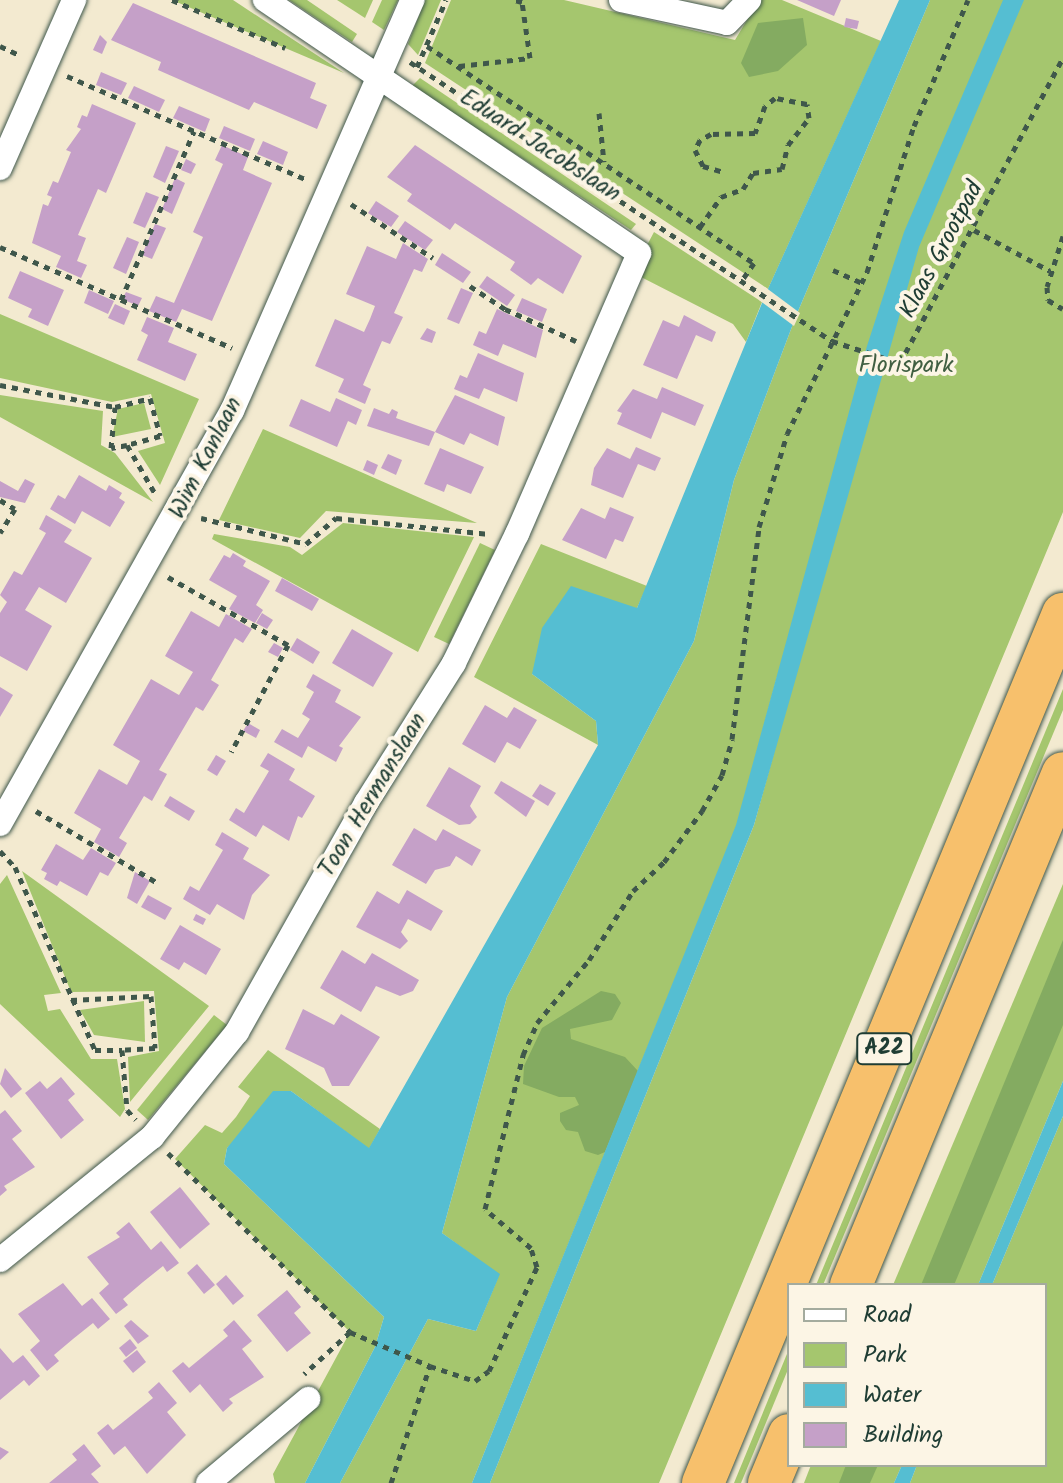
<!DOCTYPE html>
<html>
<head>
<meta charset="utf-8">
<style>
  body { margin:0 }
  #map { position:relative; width:1063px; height:1483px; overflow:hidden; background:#f3ead0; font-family:Kalam,sans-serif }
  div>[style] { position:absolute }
  .green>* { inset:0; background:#a5c66e }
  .forest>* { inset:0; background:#84ab61 }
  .water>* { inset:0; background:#55bed2 }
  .pier>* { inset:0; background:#f3ead0 }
  .building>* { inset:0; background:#c5a0c8 }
  .path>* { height:5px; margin-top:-2.5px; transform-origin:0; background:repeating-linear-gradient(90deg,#3f574b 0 6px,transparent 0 12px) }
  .roads { filter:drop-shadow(0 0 2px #3f574b) drop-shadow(0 0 2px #3f574b) }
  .street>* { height:24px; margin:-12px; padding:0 12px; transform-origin:12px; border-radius:12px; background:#fff }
  .highway>* { height:42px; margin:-21px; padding:0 21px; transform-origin:21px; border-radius:21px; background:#f7c06c }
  span { translate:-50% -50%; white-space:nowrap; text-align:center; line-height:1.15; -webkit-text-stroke:8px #fcf5e5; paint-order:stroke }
  .shield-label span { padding:2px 6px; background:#fcf5e5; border:2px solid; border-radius:6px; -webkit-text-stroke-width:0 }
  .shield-label { font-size:22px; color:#1f3d34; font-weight:700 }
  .street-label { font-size:24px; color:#1f3d34 }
  .park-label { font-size:24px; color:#405f42 }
  .legend { position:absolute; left:787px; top:1283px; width:260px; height:184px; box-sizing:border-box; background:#fcf5e5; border:2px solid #a4ab9e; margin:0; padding:10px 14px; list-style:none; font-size:24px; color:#1f3d34 }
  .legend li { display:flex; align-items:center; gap:16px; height:40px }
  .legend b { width:40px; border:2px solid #a4ab9e }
</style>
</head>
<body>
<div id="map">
  <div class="green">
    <div style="clip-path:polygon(172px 0,233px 0,344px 73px)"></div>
    <div style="clip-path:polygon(289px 0,307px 0,357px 34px,352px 42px)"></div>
    <div style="clip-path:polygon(337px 0,373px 0,365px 18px)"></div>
    <div style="clip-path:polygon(382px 0,398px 0,384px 30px,372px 22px)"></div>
    <div style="clip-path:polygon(425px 0,441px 0,418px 55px,408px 44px)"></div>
    <div style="clip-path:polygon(451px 0,564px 0,735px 40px,759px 0,782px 0,881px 41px,768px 289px,425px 63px)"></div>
    <div style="clip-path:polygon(930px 0,1063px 0,1063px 512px,659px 1483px,490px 1483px,754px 825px,793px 684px,777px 677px,737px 825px,472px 1483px,340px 1483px,428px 1319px,476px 1331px,499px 1275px,442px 1233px,507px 997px,694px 641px,734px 480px,796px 316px)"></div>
    <div style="clip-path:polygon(420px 78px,636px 224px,631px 230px,412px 86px)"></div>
    <div style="clip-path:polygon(654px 232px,762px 302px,746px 342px,733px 324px,641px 277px,644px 251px)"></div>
    <div style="clip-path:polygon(0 314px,199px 399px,160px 485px,138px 451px,165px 443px,151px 394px,112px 402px,0 378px)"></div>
    <div style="clip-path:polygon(0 395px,103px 411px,101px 445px,115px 453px,153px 502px,0 417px)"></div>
    <div style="clip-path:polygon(144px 403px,151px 429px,112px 437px,118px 409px)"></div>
    <div style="clip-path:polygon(263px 429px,477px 523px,326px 511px,300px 538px,219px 520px)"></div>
    <div style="clip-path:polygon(343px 523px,474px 537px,418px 652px,212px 539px,214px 534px,290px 547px,302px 555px)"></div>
    <div style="clip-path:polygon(480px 543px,495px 550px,449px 644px,434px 637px)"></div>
    <div style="clip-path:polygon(541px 544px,647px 586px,637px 608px,532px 674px,596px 721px,598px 745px,474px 677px)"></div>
    <div style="clip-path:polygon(1063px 689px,1063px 710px,823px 1285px,816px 1285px)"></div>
    <div style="clip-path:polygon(22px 871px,209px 1006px,130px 1102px,128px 1057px,159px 1051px,154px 991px,71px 992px)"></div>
    <div style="clip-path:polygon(7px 875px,61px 993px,44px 995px,48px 1011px,60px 1009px,91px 1059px,117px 1059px,125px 1109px,120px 1117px,0 1004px,0 884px)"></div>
    <div style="clip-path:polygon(1063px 884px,1063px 1081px,978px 1285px,893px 1285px)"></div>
    <div style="clip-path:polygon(144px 1001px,145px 1042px,94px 1035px,80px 1010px)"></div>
    <div style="clip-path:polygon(214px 1015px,227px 1025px,148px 1120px,137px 1110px)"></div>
    <div style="clip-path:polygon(268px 1050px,380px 1129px,369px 1149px,291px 1091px,227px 1148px,224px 1164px,384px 1317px,375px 1347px,305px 1483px,275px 1483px,273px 1474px,350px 1332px,175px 1159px,205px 1125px,222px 1133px,236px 1117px,250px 1096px,238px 1087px)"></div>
    <div style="clip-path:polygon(1063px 1116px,1063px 1483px,910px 1483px,917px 1465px,1045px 1465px,1045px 1285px,992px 1285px)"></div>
    <div style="clip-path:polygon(789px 1349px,789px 1367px,741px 1483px,734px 1483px)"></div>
    <div style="clip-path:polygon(811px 1465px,902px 1465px,894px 1483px,804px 1483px)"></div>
  </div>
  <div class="forest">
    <div style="clip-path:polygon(803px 18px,807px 45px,778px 71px,749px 77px,741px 63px,758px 23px)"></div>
    <div style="clip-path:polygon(1063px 940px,1063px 1025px,954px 1285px,921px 1285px)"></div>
    <div style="clip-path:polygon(601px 991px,615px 994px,621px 1003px,612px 1020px,570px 1029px,571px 1039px,625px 1057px,638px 1071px,605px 1152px,598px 1155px,585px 1151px,578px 1132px,566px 1130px,560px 1121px,560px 1113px,579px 1105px,575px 1097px,559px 1097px,523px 1084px,524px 1066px,542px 1028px)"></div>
    <div style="clip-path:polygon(846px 1465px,878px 1465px,870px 1483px,839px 1483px)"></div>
  </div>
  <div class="water">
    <div style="clip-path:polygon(899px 0,930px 0,796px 316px,734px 480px,694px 641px,507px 997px,442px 1233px,500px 1274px,476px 1331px,428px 1319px,340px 1483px,305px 1483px,375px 1347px,384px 1317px,224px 1164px,227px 1148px,273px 1091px,291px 1091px,369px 1148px,598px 745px,596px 721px,532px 674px,542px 628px,571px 586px,637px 608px,767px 291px)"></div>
    <div style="clip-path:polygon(1003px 0,1024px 0,919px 247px,754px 825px,490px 1483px,472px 1483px,736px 825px,867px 346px,904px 232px)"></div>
    <div style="clip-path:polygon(1063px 1081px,1063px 1116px,992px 1285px,978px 1285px)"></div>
    <div style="clip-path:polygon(902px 1465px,917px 1465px,910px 1483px,894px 1483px)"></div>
  </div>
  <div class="pier">
    <div style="clip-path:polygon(765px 287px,800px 313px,794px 326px,759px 300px)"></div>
  </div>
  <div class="building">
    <div style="clip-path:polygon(797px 0,841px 0,834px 16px)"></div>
    <div style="clip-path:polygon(133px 3px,316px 83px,310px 98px,327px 105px,317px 129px,254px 102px,249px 110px,158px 70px,161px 62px,111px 40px)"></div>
    <div style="clip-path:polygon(846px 18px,859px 21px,857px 29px,844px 27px)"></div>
    <div style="clip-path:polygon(100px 35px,107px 42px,102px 54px,93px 50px)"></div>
    <div style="clip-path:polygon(101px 72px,127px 83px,121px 95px,96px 85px)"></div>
    <div style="clip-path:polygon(134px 86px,165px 100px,159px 112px,128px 98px)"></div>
    <div style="clip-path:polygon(92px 104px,136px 123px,106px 193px,98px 189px,78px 235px,86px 238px,77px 261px,87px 265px,81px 278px,56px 267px,61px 256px,32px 243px,43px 204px,48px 206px,52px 197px,47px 195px,53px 181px,58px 183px,71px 152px,66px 150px,81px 129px,77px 127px,82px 115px,87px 117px)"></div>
    <div style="clip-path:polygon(179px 106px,210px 119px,205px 132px,173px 118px)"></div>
    <div style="clip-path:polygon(224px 126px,255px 139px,250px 151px,219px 138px)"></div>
    <div style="clip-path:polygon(263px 141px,288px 152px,283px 165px,257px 154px)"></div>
    <div style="clip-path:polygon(222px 145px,248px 157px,243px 170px,272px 183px,212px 321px,182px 309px,176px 322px,149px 311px,156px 296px,174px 303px,203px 237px,193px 232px,223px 164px,215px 160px)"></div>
    <div style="clip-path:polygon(415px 145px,582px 256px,563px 294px,538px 278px,531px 285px,510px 270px,515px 262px,455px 223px,450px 230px,407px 201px,412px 194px,387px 177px)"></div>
    <div style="clip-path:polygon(166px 146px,179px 151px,165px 183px,153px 177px)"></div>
    <div style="clip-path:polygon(186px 159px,196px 164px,191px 174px,181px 170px)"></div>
    <div style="clip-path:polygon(175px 178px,185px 183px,172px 214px,162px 209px)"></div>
    <div style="clip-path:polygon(146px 192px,159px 197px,145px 228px,133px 223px)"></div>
    <div style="clip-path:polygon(376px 201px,399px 216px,391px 227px,368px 213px)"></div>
    <div style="clip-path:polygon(405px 221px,433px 240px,425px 250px,397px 232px)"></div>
    <div style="clip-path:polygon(155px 224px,166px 228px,152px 259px,142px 255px)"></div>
    <div style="clip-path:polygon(127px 237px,139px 242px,126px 274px,113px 268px)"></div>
    <div style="clip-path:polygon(403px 243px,428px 259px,422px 272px,414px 269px,394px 313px,403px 317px,390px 344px,382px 341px,363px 385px,371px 389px,365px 404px,338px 392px,344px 379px,315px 366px,335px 319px,364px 332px,370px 319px,375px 306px,346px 294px,367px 246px,396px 259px)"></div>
    <div style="clip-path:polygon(442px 253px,471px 272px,463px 283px,435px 265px)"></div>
    <div style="clip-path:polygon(20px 271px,64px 290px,48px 326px,28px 317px,32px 309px,8px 298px)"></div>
    <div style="clip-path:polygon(487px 276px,515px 295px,507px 306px,479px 287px)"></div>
    <div style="clip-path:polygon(461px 288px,473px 293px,459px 324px,447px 319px)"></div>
    <div style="clip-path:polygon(89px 290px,114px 301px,108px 314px,84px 303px)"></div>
    <div style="clip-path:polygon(126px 292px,142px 298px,138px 306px,122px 299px)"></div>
    <div style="clip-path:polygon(522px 298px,547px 309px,542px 322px,516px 311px)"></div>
    <div style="clip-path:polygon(115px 304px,130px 311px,124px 325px,108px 318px)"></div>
    <div style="clip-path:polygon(497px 309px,543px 330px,536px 358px,503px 344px,498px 356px,473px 345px,479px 331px,486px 334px)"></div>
    <div style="clip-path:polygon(684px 315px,716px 332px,712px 342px,696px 335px,677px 379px,643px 365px,663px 320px,679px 327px)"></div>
    <div style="clip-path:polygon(147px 317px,174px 328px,168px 342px,197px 354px,185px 381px,137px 360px,148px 335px,141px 331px)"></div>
    <div style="clip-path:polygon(427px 328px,436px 332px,432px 343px,420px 339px)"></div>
    <div style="clip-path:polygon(478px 353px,524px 373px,517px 402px,484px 388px,479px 399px,454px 389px,460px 375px,467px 378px)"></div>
    <div style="clip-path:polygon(662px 387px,704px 405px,695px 426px,662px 412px,651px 439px,617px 424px,622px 413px,617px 411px,633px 389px,657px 399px)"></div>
    <div style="clip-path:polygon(455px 395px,505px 417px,498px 446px,470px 433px,464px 445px,435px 432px)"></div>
    <div style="clip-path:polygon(336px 398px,362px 410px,356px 425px,348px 421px,337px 447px,289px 426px,301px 399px,330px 412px)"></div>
    <div style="clip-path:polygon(374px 408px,389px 414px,392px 409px,398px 412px,396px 418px,435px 432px,429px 446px,367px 426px)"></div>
    <div style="clip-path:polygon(636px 447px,661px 458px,655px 471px,638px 464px,623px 498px,591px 485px,594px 468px,607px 448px,630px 459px)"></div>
    <div style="clip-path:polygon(440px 448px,484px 467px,471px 494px,447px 484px,444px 492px,424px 484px)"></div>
    <div style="clip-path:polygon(388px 454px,402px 460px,396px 475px,381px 468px)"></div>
    <div style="clip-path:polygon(367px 460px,378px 465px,374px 475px,363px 470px)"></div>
    <div style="clip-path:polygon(79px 475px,106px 491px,109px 485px,122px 493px,119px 498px,125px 502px,110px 527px,82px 511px,75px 524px,50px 509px,58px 495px,65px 499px)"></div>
    <div style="clip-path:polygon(25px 479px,35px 484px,25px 503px,0 497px,0 481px,18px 491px)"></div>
    <div style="clip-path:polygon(610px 507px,634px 517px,623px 542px,615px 539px,606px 559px,562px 540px,581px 508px,605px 519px)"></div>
    <div style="clip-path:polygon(46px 515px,72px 530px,64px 542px,92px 558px,66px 603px,39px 587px,25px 610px,52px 626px,27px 671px,0 656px,0 613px,7px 602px,0 595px,14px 571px,22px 575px,46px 533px,39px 529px)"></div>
    <div style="clip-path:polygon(233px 553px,246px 561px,243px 566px,270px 581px,256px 605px,263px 610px,255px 623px,229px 609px,237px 596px,209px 580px,224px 555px,230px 558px)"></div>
    <div style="clip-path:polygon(282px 578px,319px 599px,312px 611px,275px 591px)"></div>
    <div style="clip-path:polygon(191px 611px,219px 627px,226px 614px,252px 629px,243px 643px,235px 638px,211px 680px,219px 685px,203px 711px,196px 707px,159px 770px,167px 774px,152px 801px,144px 796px,119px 838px,127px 843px,119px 857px,94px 842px,101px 829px,74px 813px,99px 769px,127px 785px,140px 761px,113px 745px,151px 679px,179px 695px,193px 672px,165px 656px)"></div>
    <div style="clip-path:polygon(262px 613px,273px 620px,267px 629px,256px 623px)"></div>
    <div style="clip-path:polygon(352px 629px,393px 653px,373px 687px,332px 663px)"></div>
    <div style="clip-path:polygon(297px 638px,320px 652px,313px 664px,290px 650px)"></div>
    <div style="clip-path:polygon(274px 643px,283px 648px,278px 657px,268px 652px)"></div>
    <div style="clip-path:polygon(313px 674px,341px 690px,335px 702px,361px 717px,339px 746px,343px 748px,336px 762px,308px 746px,302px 758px,274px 742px,282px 729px,298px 738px,310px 719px,302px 714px,314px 692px,306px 687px)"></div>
    <div style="clip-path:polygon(0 687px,13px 695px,0 717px)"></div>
    <div style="clip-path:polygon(485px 705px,507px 718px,514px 707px,537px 720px,520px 749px,507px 742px,495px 763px,462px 744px)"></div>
    <div style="clip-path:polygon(248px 723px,260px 730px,256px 738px,243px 731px)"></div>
    <div style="clip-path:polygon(268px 753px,295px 769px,289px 780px,315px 796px,302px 818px,298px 816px,289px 841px,263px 825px,256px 837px,229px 820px,236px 808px,244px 813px,269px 771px,260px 766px)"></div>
    <div style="clip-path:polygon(216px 755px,226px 761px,217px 776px,207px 770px)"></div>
    <div style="clip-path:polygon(449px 767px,481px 786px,470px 806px,477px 817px,470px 824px,459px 825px,426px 806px)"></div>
    <div style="clip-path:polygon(501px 781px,535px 801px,526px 817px,494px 793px)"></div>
    <div style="clip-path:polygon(540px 784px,556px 793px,548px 806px,532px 796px)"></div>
    <div style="clip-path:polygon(170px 796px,195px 811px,189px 821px,164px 806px)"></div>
    <div style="clip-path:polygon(414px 828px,436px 841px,443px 829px,481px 850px,472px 866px,456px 856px,450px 866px,435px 870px,426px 884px,392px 865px)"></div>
    <div style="clip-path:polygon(222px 832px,249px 848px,243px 859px,270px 875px,252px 895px,244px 920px,217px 904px,210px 915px,183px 899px,190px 886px,199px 891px,223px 850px,215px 845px)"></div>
    <div style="clip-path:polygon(56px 844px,83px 860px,91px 848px,116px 863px,108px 876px,100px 872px,87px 896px,60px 881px,57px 886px,44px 879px,47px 873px,41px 870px)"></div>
    <div style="clip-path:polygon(135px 872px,150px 881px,137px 904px,127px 898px)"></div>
    <div style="clip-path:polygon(407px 890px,443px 911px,431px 931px,408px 919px,401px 932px,408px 941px,400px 949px,356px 927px,377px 891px,399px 904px)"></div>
    <div style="clip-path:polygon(148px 895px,172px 908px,165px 920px,141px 907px)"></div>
    <div style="clip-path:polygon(196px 914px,206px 919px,203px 925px,193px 920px)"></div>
    <div style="clip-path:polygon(180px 925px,221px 949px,206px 975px,184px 962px,179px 970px,160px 959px)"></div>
    <div style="clip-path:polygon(342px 950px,365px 964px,372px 953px,419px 980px,413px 991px,400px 996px,376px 986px,361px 1012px,320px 988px)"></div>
    <div style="clip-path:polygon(303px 1009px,334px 1025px,341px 1014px,380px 1037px,349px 1086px,332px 1086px,324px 1068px,285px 1049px)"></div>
    <div style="clip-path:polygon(5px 1068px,22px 1089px,11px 1098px,0 1084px)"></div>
    <div style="clip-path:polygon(61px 1077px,75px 1094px,68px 1100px,84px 1120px,61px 1139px,25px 1093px,40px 1081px,47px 1089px)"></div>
    <div style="clip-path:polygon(5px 1110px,22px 1131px,12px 1139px,35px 1167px,4px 1186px,7px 1190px,0 1196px,0 1114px)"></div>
    <div style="clip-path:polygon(180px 1187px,210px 1224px,180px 1249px,150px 1212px)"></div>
    <div style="clip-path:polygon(129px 1222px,151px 1250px,161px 1241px,179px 1263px,167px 1272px,163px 1266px,143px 1282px,123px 1299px,128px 1305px,116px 1314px,99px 1293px,109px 1284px,87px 1257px,120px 1237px,116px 1233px)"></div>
    <div style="clip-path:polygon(197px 1264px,215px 1285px,204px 1294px,187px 1273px)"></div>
    <div style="clip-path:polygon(226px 1275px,244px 1296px,233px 1305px,216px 1284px)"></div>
    <div style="clip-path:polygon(63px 1283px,82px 1306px,92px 1298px,110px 1319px,98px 1329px,93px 1323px,73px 1339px,54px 1355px,59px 1361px,47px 1371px,30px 1350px,40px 1341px,18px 1314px)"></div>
    <div style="clip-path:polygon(287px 1290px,301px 1307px,294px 1313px,311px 1333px,287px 1352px,257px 1315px)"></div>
    <div style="clip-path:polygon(131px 1320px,149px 1336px,138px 1344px,124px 1326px)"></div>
    <div style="clip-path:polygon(234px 1320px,252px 1341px,242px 1349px,264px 1377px,229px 1399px,233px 1403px,223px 1412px,200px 1384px,190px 1393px,172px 1371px,183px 1362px,189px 1368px,228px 1336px,223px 1330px)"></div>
    <div style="clip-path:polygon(130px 1339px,137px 1348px,126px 1357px,119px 1348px)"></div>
    <div style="clip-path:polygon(0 1348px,13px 1363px,23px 1355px,40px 1376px,29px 1386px,24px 1380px,0 1400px)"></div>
    <div style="clip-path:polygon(137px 1350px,146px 1362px,133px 1373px,123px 1361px)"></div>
    <div style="clip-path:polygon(159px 1382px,177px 1403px,167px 1412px,186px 1435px,147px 1474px,125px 1446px,114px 1455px,97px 1433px,108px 1424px,113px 1430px,153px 1398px,148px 1392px)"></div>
    <div style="clip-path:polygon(84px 1444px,101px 1466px,91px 1474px,99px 1483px,49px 1483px,77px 1460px,72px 1454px)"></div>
    <div style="clip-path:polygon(0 1447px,9px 1452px,0 1460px)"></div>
  </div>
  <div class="path">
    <div style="left:172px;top:0;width:123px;rotate:23deg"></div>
    <div style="left:0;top:46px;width:23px;rotate:25deg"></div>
    <div style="left:427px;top:46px;width:392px;rotate:33.6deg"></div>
    <div style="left:754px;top:263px;width:19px;rotate:125deg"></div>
    <div style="left:410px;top:62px;width:506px;rotate:33.47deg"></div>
    <div style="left:832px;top:341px;width:71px;rotate:17.9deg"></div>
    <div style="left:900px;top:363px;width:346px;rotate:-61.9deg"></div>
    <div style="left:459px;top:66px;width:71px;rotate:-6.4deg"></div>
    <div style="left:530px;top:58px;width:57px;rotate:-98.1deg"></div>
    <div style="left:522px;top:2px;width:7px;rotate:-164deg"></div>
    <div style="left:417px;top:67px;width:73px;rotate:-66.6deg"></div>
    <div style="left:67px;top:76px;width:262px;rotate:23.4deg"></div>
    <div style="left:599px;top:113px;width:49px;rotate:84.2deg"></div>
    <div style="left:351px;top:204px;width:98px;rotate:33.4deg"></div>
    <div style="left:700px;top:227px;width:37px;rotate:-55deg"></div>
    <div style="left:721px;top:197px;width:23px;rotate:-20deg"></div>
    <div style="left:743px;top:189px;width:19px;rotate:-58deg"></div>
    <div style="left:753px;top:173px;width:29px;rotate:-8deg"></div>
    <div style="left:782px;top:169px;width:25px;rotate:-76deg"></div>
    <div style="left:788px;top:145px;width:34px;rotate:-52deg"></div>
    <div style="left:809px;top:118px;width:14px;rotate:-98deg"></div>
    <div style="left:807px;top:104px;width:33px;rotate:-169deg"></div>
    <div style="left:775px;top:98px;width:13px;rotate:141deg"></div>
    <div style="left:765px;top:106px;width:29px;rotate:110deg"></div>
    <div style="left:755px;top:133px;width:44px;rotate:178.7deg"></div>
    <div style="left:711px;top:134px;width:13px;rotate:151deg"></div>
    <div style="left:700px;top:140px;width:11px;rotate:117deg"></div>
    <div style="left:695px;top:150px;width:18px;rotate:63deg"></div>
    <div style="left:703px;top:166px;width:22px;rotate:16deg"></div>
    <div style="left:974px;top:230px;width:86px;rotate:28.3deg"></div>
    <div style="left:1063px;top:236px;width:53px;rotate:107.4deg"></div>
    <div style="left:1047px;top:287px;width:13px;rotate:86deg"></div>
    <div style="left:1048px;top:300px;width:17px;rotate:31deg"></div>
    <div style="left:0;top:247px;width:253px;rotate:23.5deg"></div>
    <div style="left:833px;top:270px;width:32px;rotate:24deg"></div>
    <div style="left:470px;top:286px;width:42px;rotate:33.3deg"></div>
    <div style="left:505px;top:309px;width:78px;rotate:24.3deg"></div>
    <div style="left:121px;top:300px;width:184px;rotate:-66.6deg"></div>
    <div style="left:0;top:385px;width:117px;rotate:10.8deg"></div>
    <div style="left:127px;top:445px;width:16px;rotate:169deg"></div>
    <div style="left:111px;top:448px;width:41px;rotate:-84.4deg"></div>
    <div style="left:115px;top:407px;width:36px;rotate:-14deg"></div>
    <div style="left:150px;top:398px;width:39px;rotate:75deg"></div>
    <div style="left:160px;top:436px;width:34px;rotate:165deg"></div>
    <div style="left:127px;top:445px;width:58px;rotate:59.9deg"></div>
    <div style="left:0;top:500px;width:17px;rotate:31deg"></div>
    <div style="left:15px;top:509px;width:28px;rotate:122deg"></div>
    <div style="left:201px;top:518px;width:108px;rotate:13.9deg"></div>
    <div style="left:306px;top:544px;width:40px;rotate:-41deg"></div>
    <div style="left:336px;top:518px;width:154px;rotate:6deg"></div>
    <div style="left:168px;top:577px;width:138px;rotate:29.5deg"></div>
    <div style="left:288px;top:645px;width:121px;rotate:118deg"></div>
    <div style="left:36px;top:811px;width:139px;rotate:30.6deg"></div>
    <div style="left:0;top:851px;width:22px;rotate:47deg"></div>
    <div style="left:15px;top:867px;width:200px;rotate:66.4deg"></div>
    <div style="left:95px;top:1050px;width:27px"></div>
    <div style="left:122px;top:1050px;width:60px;rotate:85.2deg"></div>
    <div style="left:127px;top:1110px;width:13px;rotate:48deg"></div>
    <div style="left:71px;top:1000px;width:80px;rotate:-2.9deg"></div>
    <div style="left:151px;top:996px;width:52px;rotate:85.6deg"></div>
    <div style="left:155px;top:1048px;width:33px;rotate:177deg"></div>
    <div style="left:168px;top:1153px;width:255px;rotate:44.5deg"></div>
    <div style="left:350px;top:1332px;width:62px;rotate:137.6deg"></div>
    <div style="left:350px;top:1332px;width:87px;rotate:23deg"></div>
    <div style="left:391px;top:1483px;width:123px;rotate:-71.6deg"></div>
    <div style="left:430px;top:1366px;width:47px;rotate:18.4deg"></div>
    <div style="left:475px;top:1381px;width:17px;rotate:-36deg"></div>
    <div style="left:489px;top:1371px;width:115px;rotate:-65.2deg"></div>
    <div style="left:537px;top:1267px;width:20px;rotate:-108deg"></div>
    <div style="left:531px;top:1248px;width:60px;rotate:-139.7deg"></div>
    <div style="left:485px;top:1209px;width:159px;rotate:-76.1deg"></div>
    <div style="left:523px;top:1055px;width:35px;rotate:-66deg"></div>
    <div style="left:537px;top:1023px;width:82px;rotate:-50.5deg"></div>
    <div style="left:589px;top:960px;width:82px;rotate:-57.5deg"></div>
    <div style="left:633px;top:891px;width:42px;rotate:-43.1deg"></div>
    <div style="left:664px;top:862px;width:64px;rotate:-53.3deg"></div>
    <div style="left:702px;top:811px;width:41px;rotate:-60.9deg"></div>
    <div style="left:722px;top:775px;width:37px;rotate:-74deg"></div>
    <div style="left:732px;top:739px;width:214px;rotate:-82.7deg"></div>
    <div style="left:759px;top:527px;width:97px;rotate:-73.2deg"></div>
    <div style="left:787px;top:434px;width:181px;rotate:-63.7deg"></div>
    <div style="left:867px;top:272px;width:153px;rotate:-72.2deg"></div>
    <div style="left:914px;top:126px;width:137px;rotate:-66.8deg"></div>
  </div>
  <div class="roads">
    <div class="street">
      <div style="left:621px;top:0;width:108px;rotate:12.2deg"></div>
      <div style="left:727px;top:23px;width:32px;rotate:-46deg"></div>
      <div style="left:0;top:168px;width:184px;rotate:-66.2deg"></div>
      <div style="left:0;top:824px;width:474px;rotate:-60.7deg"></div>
      <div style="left:232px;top:411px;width:449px;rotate:-66.3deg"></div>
      <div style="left:0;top:1260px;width:196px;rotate:-39deg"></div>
      <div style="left:152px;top:1137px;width:135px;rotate:-51deg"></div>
      <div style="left:237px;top:1032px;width:263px;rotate:-60.6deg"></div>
      <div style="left:366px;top:803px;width:165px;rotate:-57.8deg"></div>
      <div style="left:454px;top:663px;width:144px;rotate:-64deg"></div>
      <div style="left:517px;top:534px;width:306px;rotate:-66.5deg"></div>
      <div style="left:639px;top:253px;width:452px;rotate:-145.9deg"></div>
      <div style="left:208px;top:1483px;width:131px;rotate:-40deg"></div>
    </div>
    <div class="highway">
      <div style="left:851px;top:1285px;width:554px;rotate:-67.51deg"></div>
      <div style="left:703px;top:1483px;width:941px;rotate:-67.5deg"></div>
      <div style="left:769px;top:1483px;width:52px;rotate:-67.4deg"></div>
    </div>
  </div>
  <div class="shield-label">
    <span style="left:884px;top:1049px">A22</span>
  </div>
  <div class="street-label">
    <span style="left:540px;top:146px;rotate:33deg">Eduard Jacobslaan</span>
    <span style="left:942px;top:250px;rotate:-62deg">Klaas Grootpad</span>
    <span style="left:206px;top:458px;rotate:-63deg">Wim Kanlaan</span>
    <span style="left:373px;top:795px;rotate:-59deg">Toon Hermanslaan</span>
  </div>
  <div class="park-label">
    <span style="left:906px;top:366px">Florispark</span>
  </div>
  <ul class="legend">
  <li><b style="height:10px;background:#fff"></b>Road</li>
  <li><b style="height:22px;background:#a5c66e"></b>Park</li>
  <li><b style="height:22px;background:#55bed2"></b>Water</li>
  <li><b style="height:22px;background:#c5a0c8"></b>Building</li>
  </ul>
</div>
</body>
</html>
